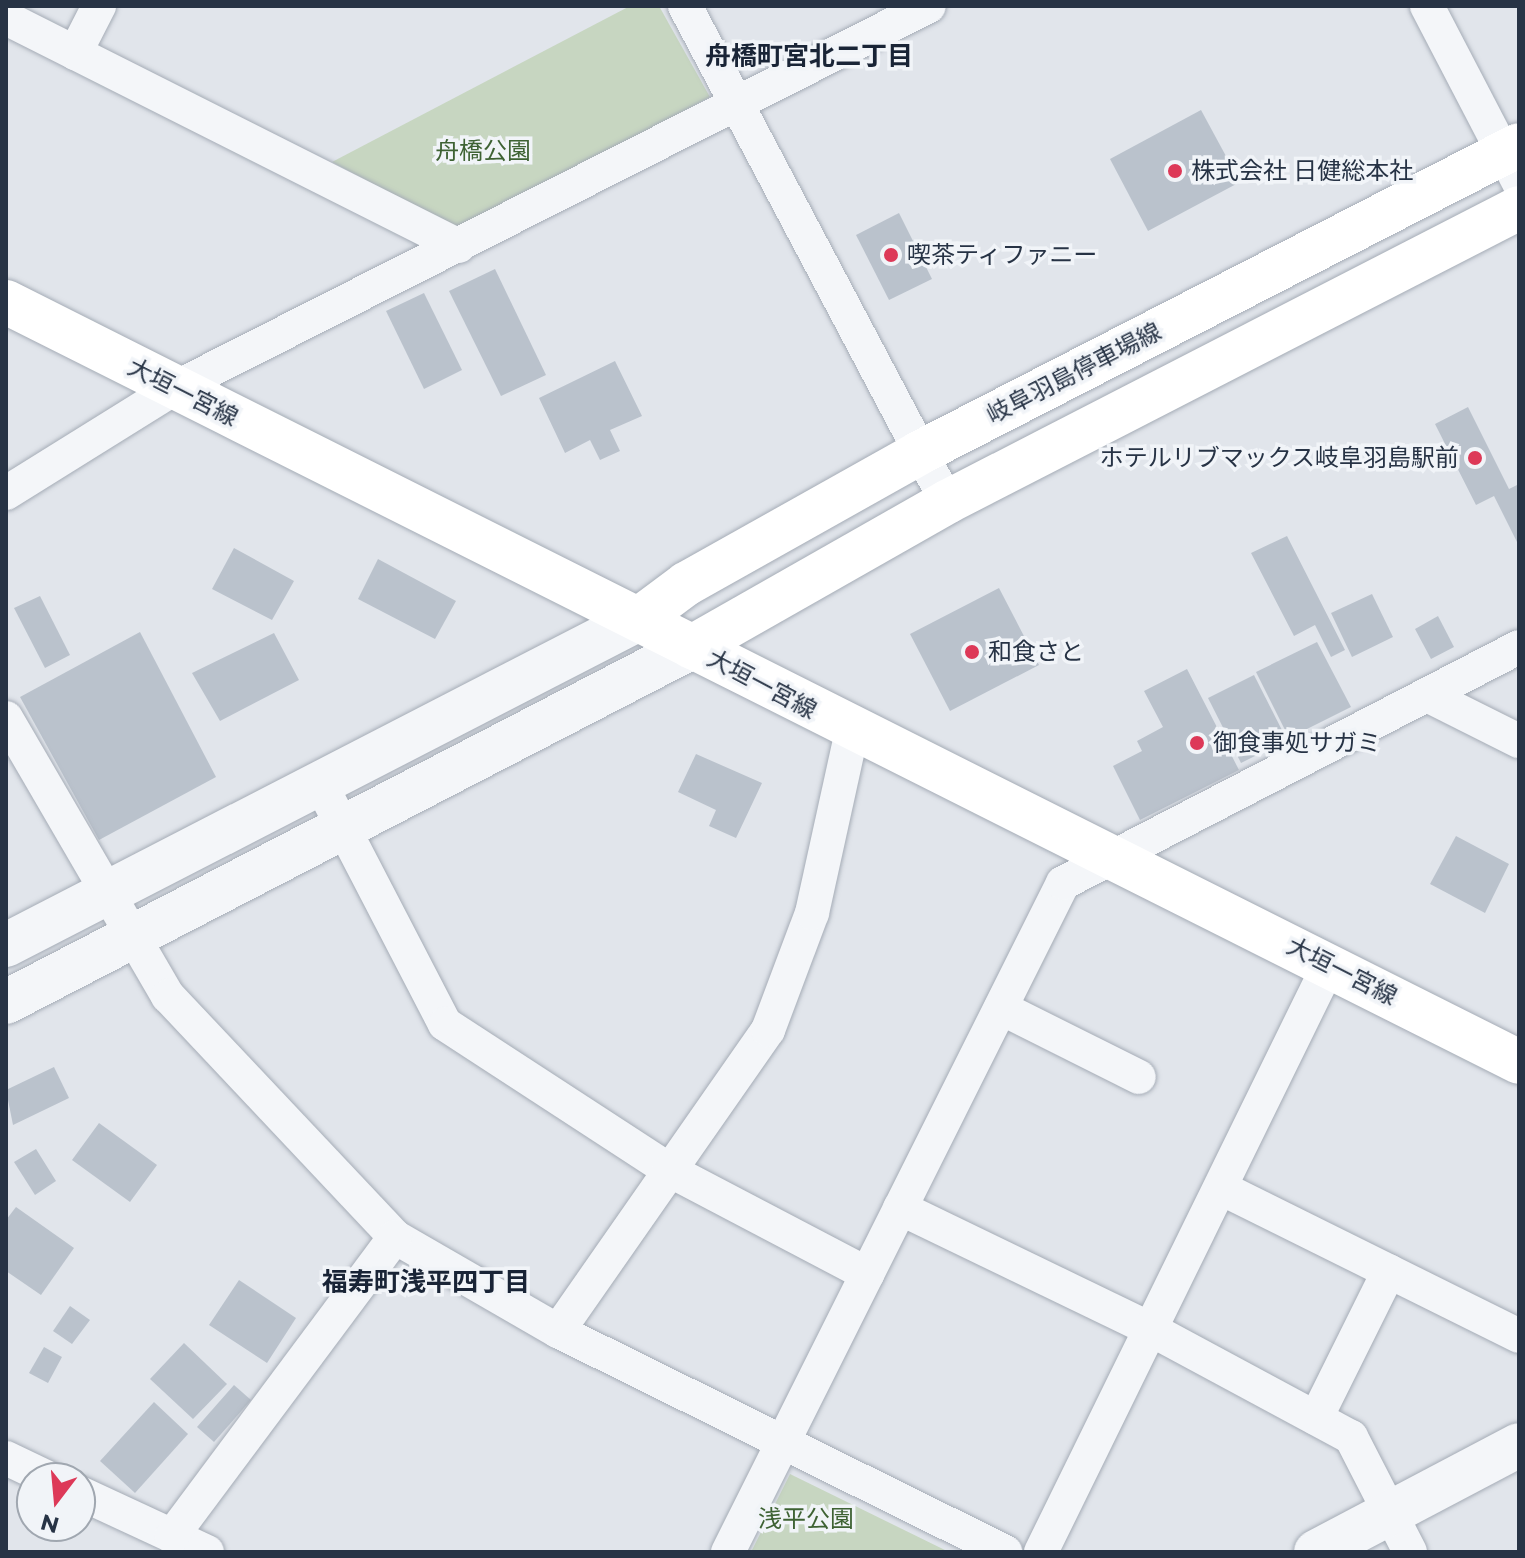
<!DOCTYPE html>
<html>
<head>
<meta charset="utf-8">
<style>
  body { margin:0 }
  #map { position:relative; width:1525px; height:1558px; overflow:hidden; background:#e1e5eb; font-family:Montserrat,"Noto Sans JP",sans-serif }
  div>[style] { position:absolute }
  .green>* { inset:0; background:#c7d6c1 }
  .building>* { inset:0; background:#bac2cc }
  .roads { filter:drop-shadow(0 0 2px #a5acb6) drop-shadow(0 0 2px #a5acb6) }
  .minor>* { height:34px; margin:-17px; padding:0 17px; transform-origin:17px; border-radius:17px; background:#f4f6f9 }
  .tertiary>* { height:44px; margin:-22px; padding:0 22px; transform-origin:22px; border-radius:22px; background:#f4f6f9 }
  .secondary>* { height:44px; margin:-22px; padding:0 22px; transform-origin:22px; border-radius:22px; background:#fff }
  .primary>* { height:44px; margin:-22px; padding:0 22px; transform-origin:22px; border-radius:22px; background:#fff }
  .dots>* { width:22px; height:22px; translate:-50% -50%; box-sizing:border-box; border:4px solid #f1f4f8; border-radius:50% }
  span { translate:-50% -50%; white-space:nowrap; text-align:center; line-height:1.15; -webkit-text-stroke:7px #f1f4f8; paint-order:stroke }
  .park-label { font-size:24px; color:#3e6233 }
  .poi-label { font-size:24px; color:#273345 }
  .left { translate:0 -50%; text-align:left }
  .right { translate:-100% -50%; text-align:right }
  .street-label { font-size:24px; color:#273345 }
  .neighbourhood-label { font-size:26px; color:#192436; font-weight:700 }
  .frame { position:absolute; inset:0; border:8px solid #273345; pointer-events:none }
  .north { position:absolute; left:16px; top:1462px; width:80px; height:80px; box-sizing:border-box; background:#f1f4f8; border:2px solid #a0a7b0; border-radius:50%; rotate:196deg; font-size:22px; font-weight:700; line-height:32px; text-align:center; color:#273345 }
  .north::after { content:''; display:block; margin:auto; width:28px; height:36px; background:#dd3958; clip-path:polygon(50% 0,100% 100%,50% 72%,0 100%) }
</style>
</head>
<body>
<div id="map">
  <div class="green">
    <div style="clip-path:polygon(630px 6px,659px 6px,710px 97px,460px 230px,332px 162px)"></div>
    <div style="clip-path:polygon(790px 1474px,949px 1552px,751px 1552px)"></div>
  </div>
  <div class="building">
    <div style="clip-path:polygon(1201px 110px,1240px 182px,1148px 231px,1110px 159px)"></div>
    <div style="clip-path:polygon(899px 213px,932px 279px,889px 300px,856px 235px)"></div>
    <div style="clip-path:polygon(495px 269px,546px 375px,501px 396px,449px 291px)"></div>
    <div style="clip-path:polygon(424px 293px,462px 370px,424px 389px,386px 311px)"></div>
    <div style="clip-path:polygon(615px 361px,642px 416px,610px 430px,620px 451px,600px 460px,590px 440px,565px 453px,539px 398px)"></div>
    <div style="clip-path:polygon(1468px 407px,1509px 489px,1519px 484px,1519px 546px,1494px 496px,1476px 505px,1435px 424px)"></div>
    <div style="clip-path:polygon(1287px 536px,1345px 650px,1331px 657px,1315px 625px,1294px 636px,1251px 553px)"></div>
    <div style="clip-path:polygon(234px 548px,294px 581px,272px 620px,212px 589px)"></div>
    <div style="clip-path:polygon(378px 559px,456px 601px,435px 639px,358px 599px)"></div>
    <div style="clip-path:polygon(999px 588px,1039px 665px,950px 711px,910px 634px)"></div>
    <div style="clip-path:polygon(1372px 594px,1393px 637px,1352px 657px,1331px 613px)"></div>
    <div style="clip-path:polygon(40px 596px,70px 655px,45px 668px,14px 608px)"></div>
    <div style="clip-path:polygon(1438px 616px,1454px 647px,1431px 659px,1415px 629px)"></div>
    <div style="clip-path:polygon(140px 632px,216px 777px,99px 840px,20px 697px)"></div>
    <div style="clip-path:polygon(274px 633px,299px 680px,220px 721px,192px 673px)"></div>
    <div style="clip-path:polygon(1317px 642px,1351px 707px,1289px 738px,1256px 672px)"></div>
    <div style="clip-path:polygon(1187px 669px,1239px 770px,1140px 820px,1113px 766px,1142px 751px,1137px 741px,1163px 727px,1144px 691px)"></div>
    <div style="clip-path:polygon(1254px 675px,1287px 740px,1241px 763px,1208px 698px)"></div>
    <div style="clip-path:polygon(696px 754px,762px 783px,736px 838px,709px 826px,716px 810px,678px 792px)"></div>
    <div style="clip-path:polygon(1456px 836px,1509px 864px,1485px 913px,1430px 884px)"></div>
    <div style="clip-path:polygon(54px 1067px,69px 1098px,13px 1125px,6px 1090px)"></div>
    <div style="clip-path:polygon(99px 1123px,157px 1165px,130px 1202px,72px 1160px)"></div>
    <div style="clip-path:polygon(36px 1149px,56px 1181px,35px 1195px,14px 1162px)"></div>
    <div style="clip-path:polygon(16px 1207px,74px 1248px,41px 1295px,6px 1271px,6px 1220px)"></div>
    <div style="clip-path:polygon(239px 1280px,296px 1318px,267px 1363px,209px 1325px)"></div>
    <div style="clip-path:polygon(70px 1306px,90px 1320px,72px 1344px,53px 1331px)"></div>
    <div style="clip-path:polygon(184px 1343px,227px 1384px,193px 1419px,150px 1379px)"></div>
    <div style="clip-path:polygon(44px 1347px,62px 1357px,48px 1383px,29px 1373px)"></div>
    <div style="clip-path:polygon(234px 1385px,251px 1400px,214px 1442px,197px 1427px)"></div>
    <div style="clip-path:polygon(154px 1402px,188px 1434px,135px 1493px,100px 1461px)"></div>
  </div>
  <div class="roads">
    <div class="minor">
      <div style="left:685px;top:6px;width:561px;rotate:62.16deg"></div>
      <div style="left:1427px;top:6px;width:199px;rotate:62.5deg"></div>
      <div style="left:6px;top:18px;width:507px;rotate:26.72deg"></div>
      <div style="left:75px;top:53px;width:53px;rotate:-62.9deg"></div>
      <div style="left:6px;top:493px;width:199px;rotate:-31.9deg"></div>
      <div style="left:175px;top:388px;width:845px;rotate:-26.87deg"></div>
      <div style="left:1427px;top:695px;width:103px;rotate:26.6deg"></div>
      <div style="left:6px;top:718px;width:322px;rotate:59.8deg"></div>
      <div style="left:168px;top:996px;width:331px;rotate:46.7deg"></div>
      <div style="left:395px;top:1237px;width:188px;rotate:30deg"></div>
      <div style="left:558px;top:1331px;width:499px;rotate:26.3deg"></div>
      <div style="left:320px;top:783px;width:271px;rotate:62.6deg"></div>
      <div style="left:445px;top:1024px;width:267px;rotate:33.1deg"></div>
      <div style="left:669px;top:1170px;width:224px;rotate:27.7deg"></div>
      <div style="left:1001px;top:1008px;width:154px;rotate:26.6deg"></div>
      <div style="left:1223px;top:1189px;width:330px;rotate:26.4deg"></div>
      <div style="left:900px;top:1208px;width:280px;rotate:25.8deg"></div>
      <div style="left:1152px;top:1330px;width:226px;rotate:28.3deg"></div>
      <div style="left:1351px;top:1437px;width:129px;rotate:62.8deg"></div>
      <div style="left:558px;top:1331px;width:367px;rotate:-55.1deg"></div>
      <div style="left:768px;top:1030px;width:125px;rotate:-69.4deg"></div>
      <div style="left:812px;top:913px;width:186px;rotate:-77.6deg"></div>
      <div style="left:1316px;top:1418px;width:164px;rotate:-63.6deg"></div>
      <div style="left:6px;top:1458px;width:47px;rotate:25.5deg"></div>
      <div style="left:80px;top:1493px;width:140px;rotate:24.9deg"></div>
      <div style="left:172px;top:1536px;width:373px;rotate:-53.3deg"></div>
      <div style="left:728px;top:1552px;width:748px;rotate:-63.4deg"></div>
      <div style="left:1063px;top:883px;width:513px;rotate:-27.36deg"></div>
      <div style="left:1041px;top:1552px;width:654px;rotate:-63.87deg"></div>
    </div>
    <div class="tertiary">
      <div style="left:6px;top:945px;width:712px;rotate:-27.25deg"></div>
      <div style="left:6px;top:1002px;width:772px;rotate:-27.36deg"></div>
      <div style="left:1316px;top:1552px;width:229px;rotate:-27.8deg"></div>
    </div>
    <div class="secondary">
      <div style="left:639px;top:619px;width:59px;rotate:-36.7deg"></div>
      <div style="left:686px;top:584px;width:267px;rotate:-29.3deg"></div>
      <div style="left:919px;top:453px;width:674px;rotate:-27.17deg"></div>
      <div style="left:692px;top:647px;width:293px;rotate:-29.6deg"></div>
      <div style="left:947px;top:502px;width:643px;rotate:-27.2deg"></div>
    </div>
    <div class="primary">
      <div style="left:6px;top:302px;width:1693px;rotate:26.67deg"></div>
    </div>
  </div>
  <div class="dots">
    <div style="left:1175px;top:171px;background:#dd3958"></div>
    <div style="left:891px;top:255px;background:#dd3958"></div>
    <div style="left:1475px;top:458px;background:#dd3958"></div>
    <div style="left:972px;top:652px;background:#dd3958"></div>
    <div style="left:1197px;top:743px;background:#dd3958"></div>
  </div>
  <div class="park-label">
    <span style="left:483px;top:151px">舟橋公園</span>
    <span style="left:806px;top:1519px">浅平公園</span>
  </div>
  <div class="poi-label">
    <span class="left" style="left:1191px;top:171px">株式会社 日健総本社</span>
    <span class="left" style="left:907px;top:255px">喫茶ティファニー</span>
    <span class="right" style="left:1459px;top:458px">ホテルリブマックス岐阜羽島駅前</span>
    <span class="left" style="left:988px;top:652px">和食さと</span>
    <span class="left" style="left:1213px;top:743px">御食事処サガミ</span>
  </div>
  <div class="street-label">
    <span style="left:1074px;top:373px;rotate:-27deg">岐阜羽島停車場線</span>
    <span style="left:183px;top:392px;rotate:27deg">大垣一宮線</span>
    <span style="left:762px;top:684px;rotate:28deg">大垣一宮線</span>
    <span style="left:1342px;top:971px;rotate:27deg">大垣一宮線</span>
  </div>
  <div class="neighbourhood-label">
    <span style="left:809px;top:57px">舟橋町宮北二丁目</span>
    <span style="left:426px;top:1283px">福寿町浅平四丁目</span>
  </div>
  <div class="frame"></div>
  <div class="north">N</div>
</div>
</body>
</html>
